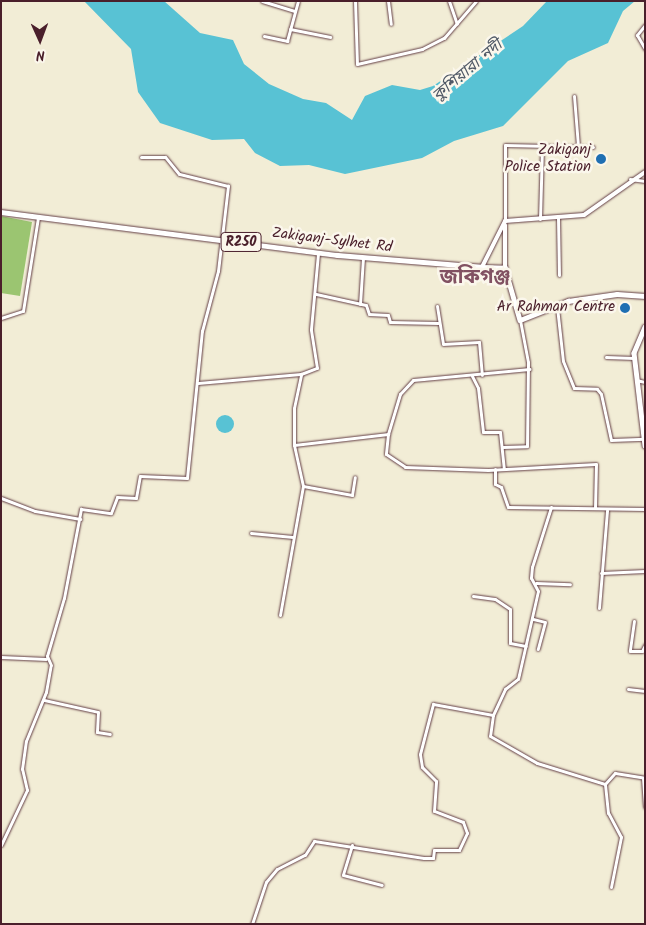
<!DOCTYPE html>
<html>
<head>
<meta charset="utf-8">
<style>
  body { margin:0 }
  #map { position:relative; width:646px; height:925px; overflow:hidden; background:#f2edd6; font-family:Kalam,"Noto Sans Bengali",sans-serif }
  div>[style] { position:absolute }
  .green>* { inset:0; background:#9bc571 }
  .water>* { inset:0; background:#58c2d4 }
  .round { border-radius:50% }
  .roads { filter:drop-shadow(0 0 1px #633e45) drop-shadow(0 0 1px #633e45) }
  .minor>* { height:3px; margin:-1.5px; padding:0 1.5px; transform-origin:1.5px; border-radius:1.5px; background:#fff }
  .tertiary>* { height:4px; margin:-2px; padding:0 2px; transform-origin:2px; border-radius:2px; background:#fff }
  .secondary>* { height:4.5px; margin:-2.25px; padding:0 2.25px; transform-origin:2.25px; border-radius:2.25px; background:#fff }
  .primary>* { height:5px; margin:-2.5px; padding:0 2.5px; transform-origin:2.5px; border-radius:2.5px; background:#fff }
  .dots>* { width:14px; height:14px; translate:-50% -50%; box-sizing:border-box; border:2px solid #fbf7ec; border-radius:50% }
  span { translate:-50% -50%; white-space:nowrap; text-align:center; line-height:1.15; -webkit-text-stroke:5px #fbf7ec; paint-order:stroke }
  .shield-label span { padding:1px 4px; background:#fbf7ec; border:1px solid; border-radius:4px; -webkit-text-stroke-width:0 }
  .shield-label { font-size:14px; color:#4a1f2b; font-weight:700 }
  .poi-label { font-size:15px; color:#4a1f2b }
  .right { translate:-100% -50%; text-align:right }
  .street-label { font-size:15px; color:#4a1f2b }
  .water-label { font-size:16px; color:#4f5866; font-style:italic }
  .district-label { font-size:20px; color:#815162; font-weight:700 }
  .frame { position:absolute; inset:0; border:2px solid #4a1f2b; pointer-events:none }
  .north { position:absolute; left:15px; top:15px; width:50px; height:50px; -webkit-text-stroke:4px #fbf7ec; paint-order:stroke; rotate:178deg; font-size:14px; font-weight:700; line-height:20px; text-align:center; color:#4a1f2b }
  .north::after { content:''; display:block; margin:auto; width:18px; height:22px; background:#4a1f2b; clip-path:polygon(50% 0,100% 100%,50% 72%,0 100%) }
</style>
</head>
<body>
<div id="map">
  <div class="green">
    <div style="clip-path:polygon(1px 216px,32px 222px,20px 296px,1px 293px)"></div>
  </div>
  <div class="water">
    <div style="clip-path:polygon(84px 1px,164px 1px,200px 33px,233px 40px,244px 64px,269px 84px,303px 99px,326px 103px,352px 120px,365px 96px,392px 85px,420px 90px,433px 86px,523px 26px,547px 1px,635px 1px,623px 11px,608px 43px,568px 61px,503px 126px,454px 141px,422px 158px,345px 174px,309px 165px,280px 166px,255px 153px,244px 139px,212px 140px,160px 123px,138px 92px,131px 49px)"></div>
    <div class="round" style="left:216px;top:415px;width:18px;height:18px"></div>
  </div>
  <div class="roads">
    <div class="minor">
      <div style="left:262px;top:1px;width:34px;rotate:17deg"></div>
      <div style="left:355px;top:1px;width:63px;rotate:88.2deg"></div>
      <div style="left:357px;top:64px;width:67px;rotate:-13deg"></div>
      <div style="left:422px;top:49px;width:25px;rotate:-27deg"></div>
      <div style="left:444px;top:38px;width:49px;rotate:-49.1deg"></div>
      <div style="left:388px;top:1px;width:23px;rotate:83deg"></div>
      <div style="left:449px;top:1px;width:24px;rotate:71deg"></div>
      <div style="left:645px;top:25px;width:13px;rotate:129deg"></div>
      <div style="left:637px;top:35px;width:16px;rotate:60deg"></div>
      <div style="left:290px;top:29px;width:41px;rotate:11.3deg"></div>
      <div style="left:264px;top:36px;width:24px;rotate:12deg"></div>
      <div style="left:287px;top:41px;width:41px;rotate:-74.6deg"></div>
      <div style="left:574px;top:96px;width:50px;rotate:85.4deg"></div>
      <div style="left:630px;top:179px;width:15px;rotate:8deg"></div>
      <div style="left:558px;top:218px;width:57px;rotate:89deg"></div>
      <div style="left:540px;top:219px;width:73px;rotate:-88.4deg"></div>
      <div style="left:505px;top:221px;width:76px;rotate:-90deg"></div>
      <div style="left:505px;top:145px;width:88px;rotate:1.3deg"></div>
      <div style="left:316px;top:294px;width:51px;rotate:12.4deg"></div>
      <div style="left:366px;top:305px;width:9px;rotate:72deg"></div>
      <div style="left:369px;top:314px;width:19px;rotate:3deg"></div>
      <div style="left:388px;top:315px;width:7px;rotate:74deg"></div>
      <div style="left:390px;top:322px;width:48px;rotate:1.2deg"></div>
      <div style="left:360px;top:304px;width:46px;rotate:-86.3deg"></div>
      <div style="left:437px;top:306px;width:38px;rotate:81deg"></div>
      <div style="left:443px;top:344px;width:36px;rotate:-3deg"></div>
      <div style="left:479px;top:342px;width:33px;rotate:85deg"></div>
      <div style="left:557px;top:307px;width:54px;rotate:83.7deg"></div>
      <div style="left:563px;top:361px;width:29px;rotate:68deg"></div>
      <div style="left:574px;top:388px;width:23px;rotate:2deg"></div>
      <div style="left:597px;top:389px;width:6px;rotate:51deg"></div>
      <div style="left:601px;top:394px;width:47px;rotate:77.7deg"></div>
      <div style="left:611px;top:440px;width:34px;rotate:-2deg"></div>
      <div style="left:1px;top:318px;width:23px;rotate:-18deg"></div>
      <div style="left:23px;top:311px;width:95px;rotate:-80.9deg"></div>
      <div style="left:606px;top:357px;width:28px;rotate:2deg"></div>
      <div style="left:472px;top:376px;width:13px;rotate:63deg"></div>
      <div style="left:478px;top:388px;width:44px;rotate:83.5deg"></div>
      <div style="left:483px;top:432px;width:17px"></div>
      <div style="left:500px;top:432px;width:36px;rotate:84deg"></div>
      <div style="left:636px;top:380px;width:9px;rotate:13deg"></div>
      <div style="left:198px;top:383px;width:103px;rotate:-5deg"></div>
      <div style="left:301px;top:374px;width:17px;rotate:-21deg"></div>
      <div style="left:317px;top:368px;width:39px;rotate:-99deg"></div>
      <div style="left:311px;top:329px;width:76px;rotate:-84.7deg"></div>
      <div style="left:388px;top:434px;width:42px;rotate:-73.3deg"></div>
      <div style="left:400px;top:394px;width:19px;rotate:-47deg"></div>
      <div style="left:413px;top:380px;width:117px;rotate:-5.4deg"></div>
      <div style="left:294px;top:445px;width:95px;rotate:-6.7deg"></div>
      <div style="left:388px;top:434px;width:20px;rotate:96deg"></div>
      <div style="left:386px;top:454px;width:23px;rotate:34deg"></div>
      <div style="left:405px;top:467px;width:83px;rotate:2.1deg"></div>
      <div style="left:488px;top:470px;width:108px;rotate:-3.2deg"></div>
      <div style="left:596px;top:464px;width:44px;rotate:91.3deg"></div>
      <div style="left:503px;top:447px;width:24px;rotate:-2deg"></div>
      <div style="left:527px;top:446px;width:84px;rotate:-89.3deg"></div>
      <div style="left:528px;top:362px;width:43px;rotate:-100.8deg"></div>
      <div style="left:495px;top:469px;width:15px;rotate:90deg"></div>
      <div style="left:495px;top:484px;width:7px;rotate:27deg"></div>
      <div style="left:501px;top:487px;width:21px;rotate:71deg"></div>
      <div style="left:508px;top:507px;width:137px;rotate:0.8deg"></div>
      <div style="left:303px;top:486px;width:50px;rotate:10.4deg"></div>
      <div style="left:352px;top:495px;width:18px;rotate:-81deg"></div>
      <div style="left:1px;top:498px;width:36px;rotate:21deg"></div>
      <div style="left:35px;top:511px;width:46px;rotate:10.1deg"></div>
      <div style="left:251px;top:533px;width:42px;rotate:5.4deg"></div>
      <div style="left:601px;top:573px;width:44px;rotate:-2.6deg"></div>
      <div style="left:536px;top:583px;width:34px;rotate:2deg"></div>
      <div style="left:473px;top:596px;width:22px;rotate:8deg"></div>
      <div style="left:495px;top:599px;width:18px;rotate:34deg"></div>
      <div style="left:510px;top:609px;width:34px;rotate:90deg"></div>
      <div style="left:510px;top:643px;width:16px;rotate:11deg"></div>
      <div style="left:599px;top:608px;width:98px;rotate:-85.3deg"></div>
      <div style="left:280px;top:615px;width:131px;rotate:-79.9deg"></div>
      <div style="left:303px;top:486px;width:42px;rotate:-102.4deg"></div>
      <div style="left:294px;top:445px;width:37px;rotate:-90deg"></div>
      <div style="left:294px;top:408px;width:35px;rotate:-78deg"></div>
      <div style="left:533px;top:619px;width:12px;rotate:14deg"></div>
      <div style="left:545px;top:622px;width:28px;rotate:105deg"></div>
      <div style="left:634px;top:621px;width:30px;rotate:98deg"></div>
      <div style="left:630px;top:651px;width:12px"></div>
      <div style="left:642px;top:651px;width:7px;rotate:-63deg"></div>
      <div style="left:1px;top:657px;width:45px;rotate:2.5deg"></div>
      <div style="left:628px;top:689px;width:17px;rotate:7deg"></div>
      <div style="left:44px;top:700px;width:55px;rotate:12.5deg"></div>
      <div style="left:98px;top:712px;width:20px;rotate:93deg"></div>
      <div style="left:97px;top:732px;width:13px;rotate:9deg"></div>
      <div style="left:493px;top:715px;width:21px;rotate:98deg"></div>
      <div style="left:490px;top:736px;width:54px;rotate:29.9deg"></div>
      <div style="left:537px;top:763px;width:71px;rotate:17.2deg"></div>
      <div style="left:643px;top:778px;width:29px;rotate:86deg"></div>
      <div style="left:1px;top:845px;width:61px;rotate:-64.7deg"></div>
      <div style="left:27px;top:790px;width:22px;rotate:-103deg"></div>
      <div style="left:22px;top:769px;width:28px;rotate:-82deg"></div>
      <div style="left:26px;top:741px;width:53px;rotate:-67.8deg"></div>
      <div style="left:46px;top:692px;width:27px;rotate:-80deg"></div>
      <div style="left:51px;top:665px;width:10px;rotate:-114deg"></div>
      <div style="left:47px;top:656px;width:60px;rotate:-73.7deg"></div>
      <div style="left:64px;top:598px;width:91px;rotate:-79.2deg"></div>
      <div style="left:81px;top:509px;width:30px;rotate:8deg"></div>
      <div style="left:111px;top:513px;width:17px;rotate:-69deg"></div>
      <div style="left:117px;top:497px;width:19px;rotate:3deg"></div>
      <div style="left:136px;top:498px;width:22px;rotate:-80deg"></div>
      <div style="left:140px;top:476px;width:47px;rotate:2.4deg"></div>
      <div style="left:187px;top:478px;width:148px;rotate:-84.2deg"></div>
      <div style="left:202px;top:331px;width:62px;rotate:-75.1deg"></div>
      <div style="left:218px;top:271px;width:86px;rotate:-83.3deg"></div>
      <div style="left:228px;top:186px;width:50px;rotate:-166.2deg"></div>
      <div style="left:179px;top:174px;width:22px;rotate:-129deg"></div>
      <div style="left:165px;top:157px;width:24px;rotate:180deg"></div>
      <div style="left:352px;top:845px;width:31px;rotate:107deg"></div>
      <div style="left:343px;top:875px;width:40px;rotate:14.4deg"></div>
      <div style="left:611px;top:887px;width:51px;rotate:-78.7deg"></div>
      <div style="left:621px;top:837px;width:27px;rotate:-118deg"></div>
      <div style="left:608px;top:813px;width:29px;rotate:-96deg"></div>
      <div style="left:605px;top:784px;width:15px;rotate:-48deg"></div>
      <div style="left:615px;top:773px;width:30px;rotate:9deg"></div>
      <div style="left:252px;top:924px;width:44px;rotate:-71.6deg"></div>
      <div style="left:266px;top:882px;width:17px;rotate:-50deg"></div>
      <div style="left:277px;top:869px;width:31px;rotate:-27deg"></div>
      <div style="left:305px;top:855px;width:17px;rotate:-57deg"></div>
      <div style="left:314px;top:841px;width:111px;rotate:8.8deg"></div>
      <div style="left:424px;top:858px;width:9px"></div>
      <div style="left:433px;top:858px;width:8px;rotate:-83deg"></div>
      <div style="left:434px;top:850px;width:25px"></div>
      <div style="left:459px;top:850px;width:19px;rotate:-65deg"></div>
      <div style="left:467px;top:833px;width:12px;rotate:-110deg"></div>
      <div style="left:463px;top:822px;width:31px;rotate:-159deg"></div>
      <div style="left:434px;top:811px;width:30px;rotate:-86deg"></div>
      <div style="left:436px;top:781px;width:20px;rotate:-135deg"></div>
      <div style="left:422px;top:767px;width:13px;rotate:-99deg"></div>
      <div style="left:420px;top:754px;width:52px;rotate:-75.4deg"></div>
      <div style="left:433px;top:704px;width:61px;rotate:10.4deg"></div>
      <div style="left:493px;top:715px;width:29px;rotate:-65deg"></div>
      <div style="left:505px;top:689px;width:16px;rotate:-38deg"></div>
      <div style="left:518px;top:679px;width:90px;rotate:-77.2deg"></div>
      <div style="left:538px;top:591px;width:15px;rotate:-118deg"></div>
      <div style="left:531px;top:578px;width:11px;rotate:-85deg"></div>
      <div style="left:532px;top:567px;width:63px;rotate:-72.4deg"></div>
    </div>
    <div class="tertiary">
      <div style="left:505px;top:221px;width:79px;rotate:-4.3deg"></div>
      <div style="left:584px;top:215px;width:75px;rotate:-35.2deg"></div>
      <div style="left:482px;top:267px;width:51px;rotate:-63.4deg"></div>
      <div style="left:505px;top:268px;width:43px;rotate:-90deg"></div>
    </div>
    <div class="secondary">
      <div style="left:482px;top:267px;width:23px;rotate:2deg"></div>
      <div style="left:505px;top:268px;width:54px;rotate:73.9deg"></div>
      <div style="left:520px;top:320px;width:52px;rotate:-21.6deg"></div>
      <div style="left:568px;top:301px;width:49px;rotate:-8.1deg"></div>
      <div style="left:617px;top:294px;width:28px;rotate:4deg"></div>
      <div style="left:645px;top:327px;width:28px;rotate:113deg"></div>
      <div style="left:634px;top:353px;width:93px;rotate:83.2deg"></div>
    </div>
    <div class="primary">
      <div style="left:1px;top:212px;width:339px;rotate:7.3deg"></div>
      <div style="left:337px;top:255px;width:145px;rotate:4.7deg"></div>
    </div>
  </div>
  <div class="dots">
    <div style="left:601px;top:159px;background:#1f6fb2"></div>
    <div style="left:625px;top:308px;background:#1f6fb2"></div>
  </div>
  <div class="shield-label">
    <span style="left:241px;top:242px">R250</span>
  </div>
  <div class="poi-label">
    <span class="right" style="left:591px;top:159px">Zakiganj<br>Police Station</span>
    <span class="right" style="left:615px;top:308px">Ar Rahman Centre</span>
  </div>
  <div class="street-label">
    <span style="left:332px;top:241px;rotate:7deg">Zakiganj-Sylhet Rd</span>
  </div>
  <div class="water-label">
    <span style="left:468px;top:71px;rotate:-40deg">কুশিয়ারা নদী</span>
  </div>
  <div class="district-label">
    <span style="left:475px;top:278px">জকিগঞ্জ</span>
  </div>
  <div class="frame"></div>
  <div class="north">N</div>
</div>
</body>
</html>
